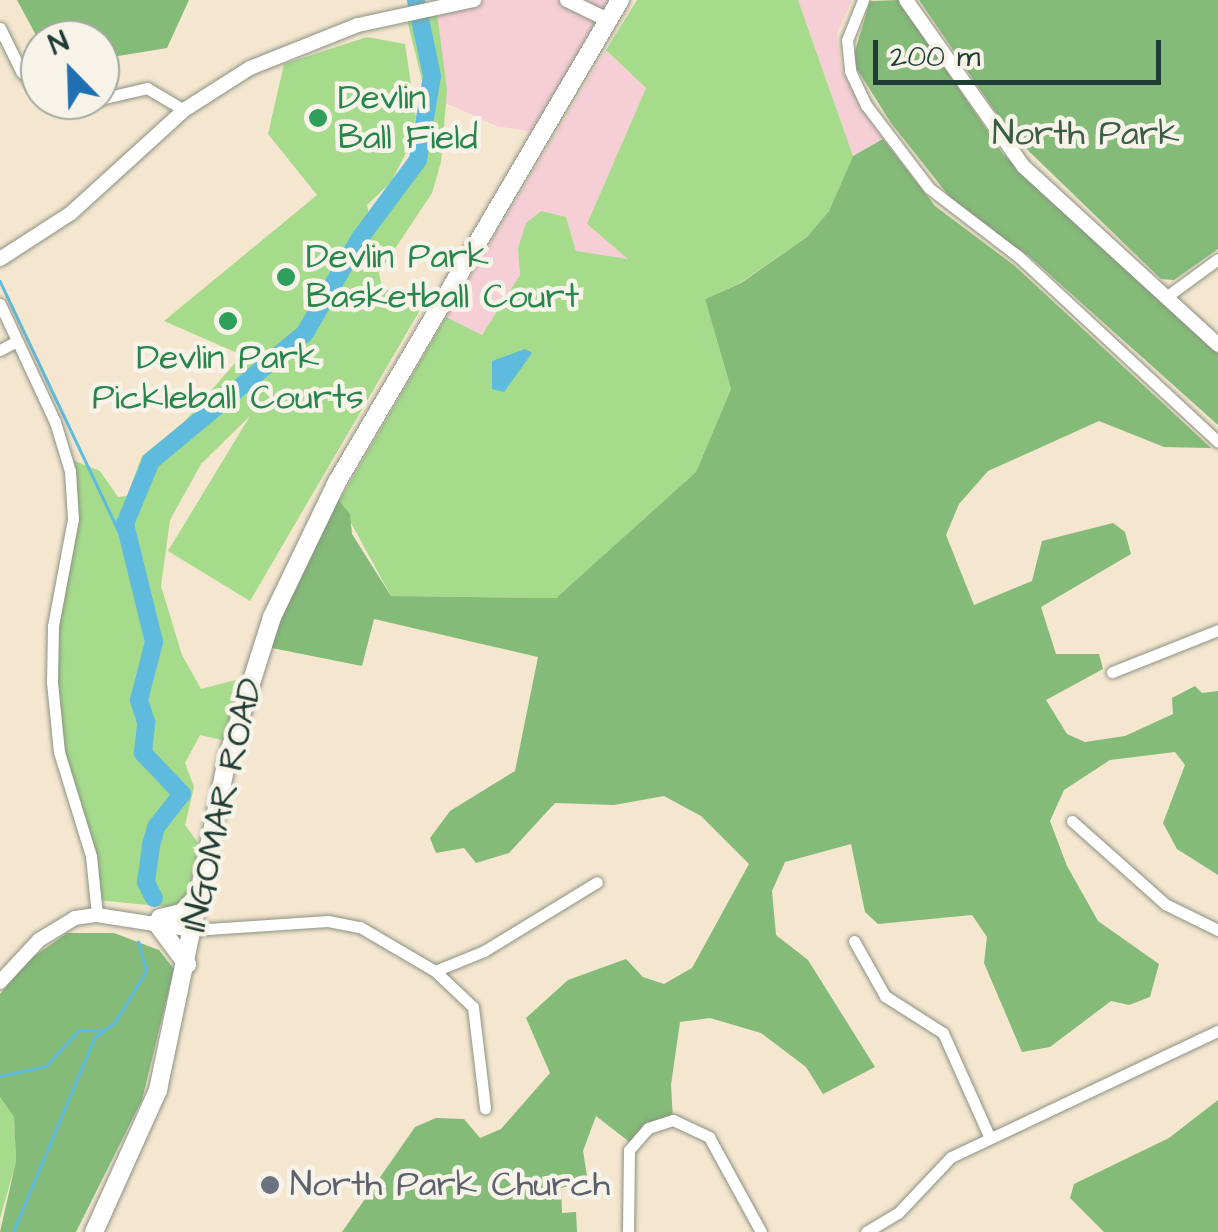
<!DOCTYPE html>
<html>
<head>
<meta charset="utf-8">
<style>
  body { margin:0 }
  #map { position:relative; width:1218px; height:1232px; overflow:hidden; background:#f4e6cf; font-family:"Architects Daughter",sans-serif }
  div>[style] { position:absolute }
  .built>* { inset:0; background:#f6cfd6 }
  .green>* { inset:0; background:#a6db8c }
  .forest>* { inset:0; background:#84bb78 }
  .water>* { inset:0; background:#5fbbdd }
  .stream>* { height:2.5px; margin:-1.25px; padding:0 1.25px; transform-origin:1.25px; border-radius:1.25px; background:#5fbbdd }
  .river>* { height:18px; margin:-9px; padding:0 9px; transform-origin:9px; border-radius:9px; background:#5fbbdd }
  .roads { filter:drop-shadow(0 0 2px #8a9282) drop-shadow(0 0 2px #8a9282) }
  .minor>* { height:11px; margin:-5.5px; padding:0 5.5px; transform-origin:5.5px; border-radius:5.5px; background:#fff }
  .tertiary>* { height:14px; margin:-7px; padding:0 7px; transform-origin:7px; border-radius:7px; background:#fff }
  .primary>* { height:18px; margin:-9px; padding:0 9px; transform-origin:9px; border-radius:9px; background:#fff }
  .dots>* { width:28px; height:28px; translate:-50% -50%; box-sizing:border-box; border:5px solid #f7f3e8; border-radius:50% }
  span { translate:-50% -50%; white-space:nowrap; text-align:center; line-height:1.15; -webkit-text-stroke:9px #f7f3e8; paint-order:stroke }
  .leisure-label { font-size:35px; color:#27864d }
  .left { translate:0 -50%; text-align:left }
  .park-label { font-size:35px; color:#3a5d46 }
  .street-label { font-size:35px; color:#1f3d34 }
  .worship-label { font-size:35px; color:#5b616d }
  .north { position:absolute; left:20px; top:20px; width:100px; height:100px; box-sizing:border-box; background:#f7f3e8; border:2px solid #a1aaa0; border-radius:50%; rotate:337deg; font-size:28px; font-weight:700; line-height:40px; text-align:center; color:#1f3d34 }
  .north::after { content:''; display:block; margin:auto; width:35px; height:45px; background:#1f6fb2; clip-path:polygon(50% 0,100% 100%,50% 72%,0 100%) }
  .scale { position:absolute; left:873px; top:40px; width:288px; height:45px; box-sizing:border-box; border:5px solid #1f3d34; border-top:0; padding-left:12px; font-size:30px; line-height:35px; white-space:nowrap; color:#1f3d34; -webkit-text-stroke:8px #f7f3e8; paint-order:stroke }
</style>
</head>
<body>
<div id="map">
  <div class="built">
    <div style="clip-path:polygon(434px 0,608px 0,533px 132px,497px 126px,446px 103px)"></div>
    <div style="clip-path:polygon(798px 0,852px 0,837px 34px,841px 69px,883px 139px,853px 156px)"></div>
    <div style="clip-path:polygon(606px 50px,646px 88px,587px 224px,630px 260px,576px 251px,566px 217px,518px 248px,520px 275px,482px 335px,446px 317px)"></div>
  </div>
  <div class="green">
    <div style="clip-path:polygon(637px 0,798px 0,853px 156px,829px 211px,807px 237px,740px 283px,705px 299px,731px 389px,696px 472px,556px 598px,391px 596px,339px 501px,446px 317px,482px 335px,520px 275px,518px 248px,526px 223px,541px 211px,566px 217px,576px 251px,628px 259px,587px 224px,646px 88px,606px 50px)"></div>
    <div style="clip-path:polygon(437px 13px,447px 90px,441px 162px,432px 193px,379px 273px,382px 286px,420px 310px,250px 601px,168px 551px,250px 416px,201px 464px,170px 520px,161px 586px,182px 655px,201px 689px,251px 676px,231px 742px,200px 735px,185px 763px,194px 787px,185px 825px,199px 844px,187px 900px,168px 907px,97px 900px,93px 867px,65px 782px,50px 653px,68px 557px,67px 458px,100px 471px,118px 497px,127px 496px,142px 456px,184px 422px,242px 355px,164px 321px,317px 195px,268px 134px,284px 64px,367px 37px,405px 44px,416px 117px,407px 151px,391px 182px,367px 205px,369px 214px,407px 176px,425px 139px,427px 100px,407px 20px)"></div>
    <div style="clip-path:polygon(0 1097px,14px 1117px,16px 1162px,0 1219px)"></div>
  </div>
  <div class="forest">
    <div style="clip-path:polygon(17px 0,189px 0,167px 48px,100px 59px,100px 40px,37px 37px)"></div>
    <div style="clip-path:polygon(899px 0,1003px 154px,1218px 353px,1218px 425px,1029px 256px,960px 210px,891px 123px,852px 61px,870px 1px)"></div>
    <div style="clip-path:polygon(919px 0,1218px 0,1218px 249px,1174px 280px,1161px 279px,1010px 133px)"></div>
    <div style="clip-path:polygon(883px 139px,935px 206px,1015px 266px,1211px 448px,1164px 447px,1099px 421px,988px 471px,959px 504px,946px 535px,974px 605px,1032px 581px,1042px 541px,1113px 523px,1125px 532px,1131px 554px,1041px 607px,1056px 654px,1099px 654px,1103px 669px,1046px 700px,1067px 734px,1085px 742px,1125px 736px,1173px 714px,1172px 698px,1195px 686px,1202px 693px,1218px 691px,1218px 875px,1177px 849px,1163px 823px,1185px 765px,1175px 752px,1110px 760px,1064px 790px,1050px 821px,1067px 866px,1098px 921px,1159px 964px,1150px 997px,1129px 1005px,1111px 1001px,1050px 1047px,1022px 1052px,984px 963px,987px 937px,972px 915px,878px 924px,865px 912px,851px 844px,785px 862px,772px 891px,776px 935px,808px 960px,875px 1067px,823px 1094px,806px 1067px,761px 1033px,710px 1018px,680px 1022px,671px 1085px,673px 1120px,632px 1144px,596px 1116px,583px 1151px,588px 1182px,561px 1188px,562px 1213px,576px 1212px,577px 1232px,342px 1232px,415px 1127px,436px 1118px,464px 1119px,480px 1138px,501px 1129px,550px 1073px,526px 1018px,568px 980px,626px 959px,643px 977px,664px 984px,692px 968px,749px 864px,701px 816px,664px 796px,614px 805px,555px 803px,509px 853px,476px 863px,464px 848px,436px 853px,430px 838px,450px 811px,515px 771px,538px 657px,374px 619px,362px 666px,262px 646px,332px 492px,350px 514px,352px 534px,391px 596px,556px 598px,696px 472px,731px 389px,705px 299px,741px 283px,807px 237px,829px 211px,853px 156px)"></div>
    <div style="clip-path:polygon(67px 933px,114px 933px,159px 950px,174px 969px,142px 1100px,76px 1232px,0 1232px,16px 1161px,14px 1117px,0 1097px,0 994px,29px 960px)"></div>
    <div style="clip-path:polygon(1218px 1100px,1218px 1232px,1104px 1232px,1070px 1198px,1074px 1184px,1169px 1138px)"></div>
  </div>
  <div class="water">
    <div style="clip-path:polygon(525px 349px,532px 353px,504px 392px,492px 389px,492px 361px)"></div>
  </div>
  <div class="stream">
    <div style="left:0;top:281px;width:293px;rotate:64.6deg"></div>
    <div style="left:0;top:1076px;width:47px;rotate:-12.3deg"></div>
    <div style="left:46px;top:1066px;width:49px;rotate:-47.5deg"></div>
    <div style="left:79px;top:1030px;width:24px;rotate:2deg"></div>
    <div style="left:13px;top:1232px;width:210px;rotate:-67.3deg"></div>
    <div style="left:94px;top:1038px;width:26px;rotate:-37deg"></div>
    <div style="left:115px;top:1022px;width:60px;rotate:-58.7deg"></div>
    <div style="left:146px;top:971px;width:30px;rotate:-105deg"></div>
  </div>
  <div class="river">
    <div style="left:154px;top:898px;width:18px;rotate:-117deg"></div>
    <div style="left:146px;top:882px;width:37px;rotate:-82deg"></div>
    <div style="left:151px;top:845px;width:19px;rotate:-74deg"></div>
    <div style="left:156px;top:827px;width:42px;rotate:-51.8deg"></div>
    <div style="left:182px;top:794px;width:57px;rotate:-133.6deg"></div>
    <div style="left:143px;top:753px;width:31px;rotate:-84deg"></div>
    <div style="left:146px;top:722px;width:23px;rotate:-108deg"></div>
    <div style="left:139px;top:700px;width:60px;rotate:-75.5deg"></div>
    <div style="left:154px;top:642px;width:122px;rotate:-103.8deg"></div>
    <div style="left:125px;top:524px;width:68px;rotate:-67.6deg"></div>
    <div style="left:151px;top:461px;width:200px;rotate:-39.7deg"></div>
    <div style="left:305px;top:333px;width:110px;rotate:-59.9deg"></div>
    <div style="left:360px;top:238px;width:97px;rotate:-53.4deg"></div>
    <div style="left:418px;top:160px;width:85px;rotate:-80.5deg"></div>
    <div style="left:432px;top:76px;width:78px;rotate:-101.9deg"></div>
  </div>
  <div class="roads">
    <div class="minor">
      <div style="left:863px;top:0;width:43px;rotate:111.8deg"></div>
      <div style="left:847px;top:40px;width:31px;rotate:84deg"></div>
      <div style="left:850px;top:71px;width:38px;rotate:65deg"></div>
      <div style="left:866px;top:105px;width:104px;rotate:52.8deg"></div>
      <div style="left:929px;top:188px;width:112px;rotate:37.4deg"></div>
      <div style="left:1018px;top:256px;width:273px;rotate:42.9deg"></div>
      <div style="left:0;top:28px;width:48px;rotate:64deg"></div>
      <div style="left:21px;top:71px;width:28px;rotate:48deg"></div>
      <div style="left:100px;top:99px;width:48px;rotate:-13.2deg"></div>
      <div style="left:147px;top:88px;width:43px;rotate:30.7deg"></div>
      <div style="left:58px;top:100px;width:39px"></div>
      <div style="left:1166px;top:297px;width:64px;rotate:-36.2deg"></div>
      <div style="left:0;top:304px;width:130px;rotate:65deg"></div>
      <div style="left:55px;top:422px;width:51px;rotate:73deg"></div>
      <div style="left:70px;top:471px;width:48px;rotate:86.4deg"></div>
      <div style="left:73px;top:519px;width:109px;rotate:100.6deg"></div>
      <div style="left:53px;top:626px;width:56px;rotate:91deg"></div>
      <div style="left:52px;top:682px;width:70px;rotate:84.3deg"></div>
      <div style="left:59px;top:752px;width:109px;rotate:72.9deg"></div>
      <div style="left:91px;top:856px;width:59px;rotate:84.2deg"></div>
      <div style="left:0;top:350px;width:19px;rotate:-28deg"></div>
      <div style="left:1112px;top:672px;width:114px;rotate:-21.6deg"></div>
      <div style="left:1072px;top:821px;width:125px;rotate:41.7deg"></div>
      <div style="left:1165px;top:904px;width:59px;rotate:26.1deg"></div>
      <div style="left:193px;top:930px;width:135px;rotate:-3.8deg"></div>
      <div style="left:328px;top:921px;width:33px;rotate:11deg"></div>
      <div style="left:360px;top:927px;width:87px;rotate:30.4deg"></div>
      <div style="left:435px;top:971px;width:53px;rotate:-22.2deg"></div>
      <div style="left:484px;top:951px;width:132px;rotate:-31.4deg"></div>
      <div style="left:854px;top:941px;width:63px;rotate:60.6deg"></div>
      <div style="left:885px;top:996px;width:69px;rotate:32.5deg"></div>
      <div style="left:943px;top:1033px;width:113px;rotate:65.9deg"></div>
      <div style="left:435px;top:971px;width:52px;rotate:43.5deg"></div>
      <div style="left:473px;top:1007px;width:102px;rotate:83.2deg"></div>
      <div style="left:628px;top:1232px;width:82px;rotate:-89.3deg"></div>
      <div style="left:629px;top:1150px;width:29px;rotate:-49deg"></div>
      <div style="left:648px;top:1128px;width:26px;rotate:-18deg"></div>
      <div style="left:673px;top:1120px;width:40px;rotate:25deg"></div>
      <div style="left:709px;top:1137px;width:108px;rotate:61.3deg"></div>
      <div style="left:866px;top:1232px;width:37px;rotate:-31deg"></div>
      <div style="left:898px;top:1213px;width:77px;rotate:-46.6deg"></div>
      <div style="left:951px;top:1157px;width:295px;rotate:-25.3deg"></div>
    </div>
    <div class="tertiary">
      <div style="left:567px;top:0;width:46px;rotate:26deg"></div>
      <div style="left:906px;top:0;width:204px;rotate:54.8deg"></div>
      <div style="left:1024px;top:167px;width:263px;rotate:42.5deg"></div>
      <div style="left:0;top:259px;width:85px;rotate:-32.9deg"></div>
      <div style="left:71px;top:213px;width:153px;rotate:-42.3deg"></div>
      <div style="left:184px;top:110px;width:78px;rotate:-32.5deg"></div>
      <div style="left:250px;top:68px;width:116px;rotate:-21.7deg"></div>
      <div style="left:358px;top:25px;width:119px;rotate:-12.2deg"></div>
      <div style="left:0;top:982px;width:57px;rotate:-47.1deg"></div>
      <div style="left:39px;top:940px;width:42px;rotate:-31.4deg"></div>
      <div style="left:75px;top:918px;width:22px;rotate:-8deg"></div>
      <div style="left:97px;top:915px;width:97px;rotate:8.9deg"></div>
    </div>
    <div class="primary">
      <div style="left:160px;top:918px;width:23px;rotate:-13deg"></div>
      <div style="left:182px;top:913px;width:28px;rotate:-48deg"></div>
      <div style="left:158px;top:925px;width:49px;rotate:53.4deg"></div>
      <div style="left:94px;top:1232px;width:156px;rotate:-65.7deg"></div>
      <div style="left:158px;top:1090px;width:338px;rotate:-78.2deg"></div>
      <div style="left:227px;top:759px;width:149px;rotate:-72.4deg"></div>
      <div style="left:272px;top:617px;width:150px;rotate:-64.3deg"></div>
      <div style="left:337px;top:482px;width:559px;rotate:-59.58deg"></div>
    </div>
  </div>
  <div class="dots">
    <div style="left:318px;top:118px;background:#2e9e5b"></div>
    <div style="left:286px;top:277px;background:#2e9e5b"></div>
    <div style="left:228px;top:321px;background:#2e9e5b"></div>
    <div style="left:270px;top:1185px;background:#6b7280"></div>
  </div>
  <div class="leisure-label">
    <span class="left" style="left:338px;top:118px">Devlin<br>Ball Field</span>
    <span class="left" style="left:306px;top:277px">Devlin Park<br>Basketball Court</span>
    <span style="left:228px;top:378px">Devlin Park<br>Pickleball Courts</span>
  </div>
  <div class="park-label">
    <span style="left:1086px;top:134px">North Park</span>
  </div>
  <div class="street-label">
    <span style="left:223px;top:805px;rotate:-77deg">INGOMAR ROAD</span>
  </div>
  <div class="worship-label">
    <span class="left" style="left:290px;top:1185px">North Park Church</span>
  </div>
  <div class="north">N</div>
  <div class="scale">200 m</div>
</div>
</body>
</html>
